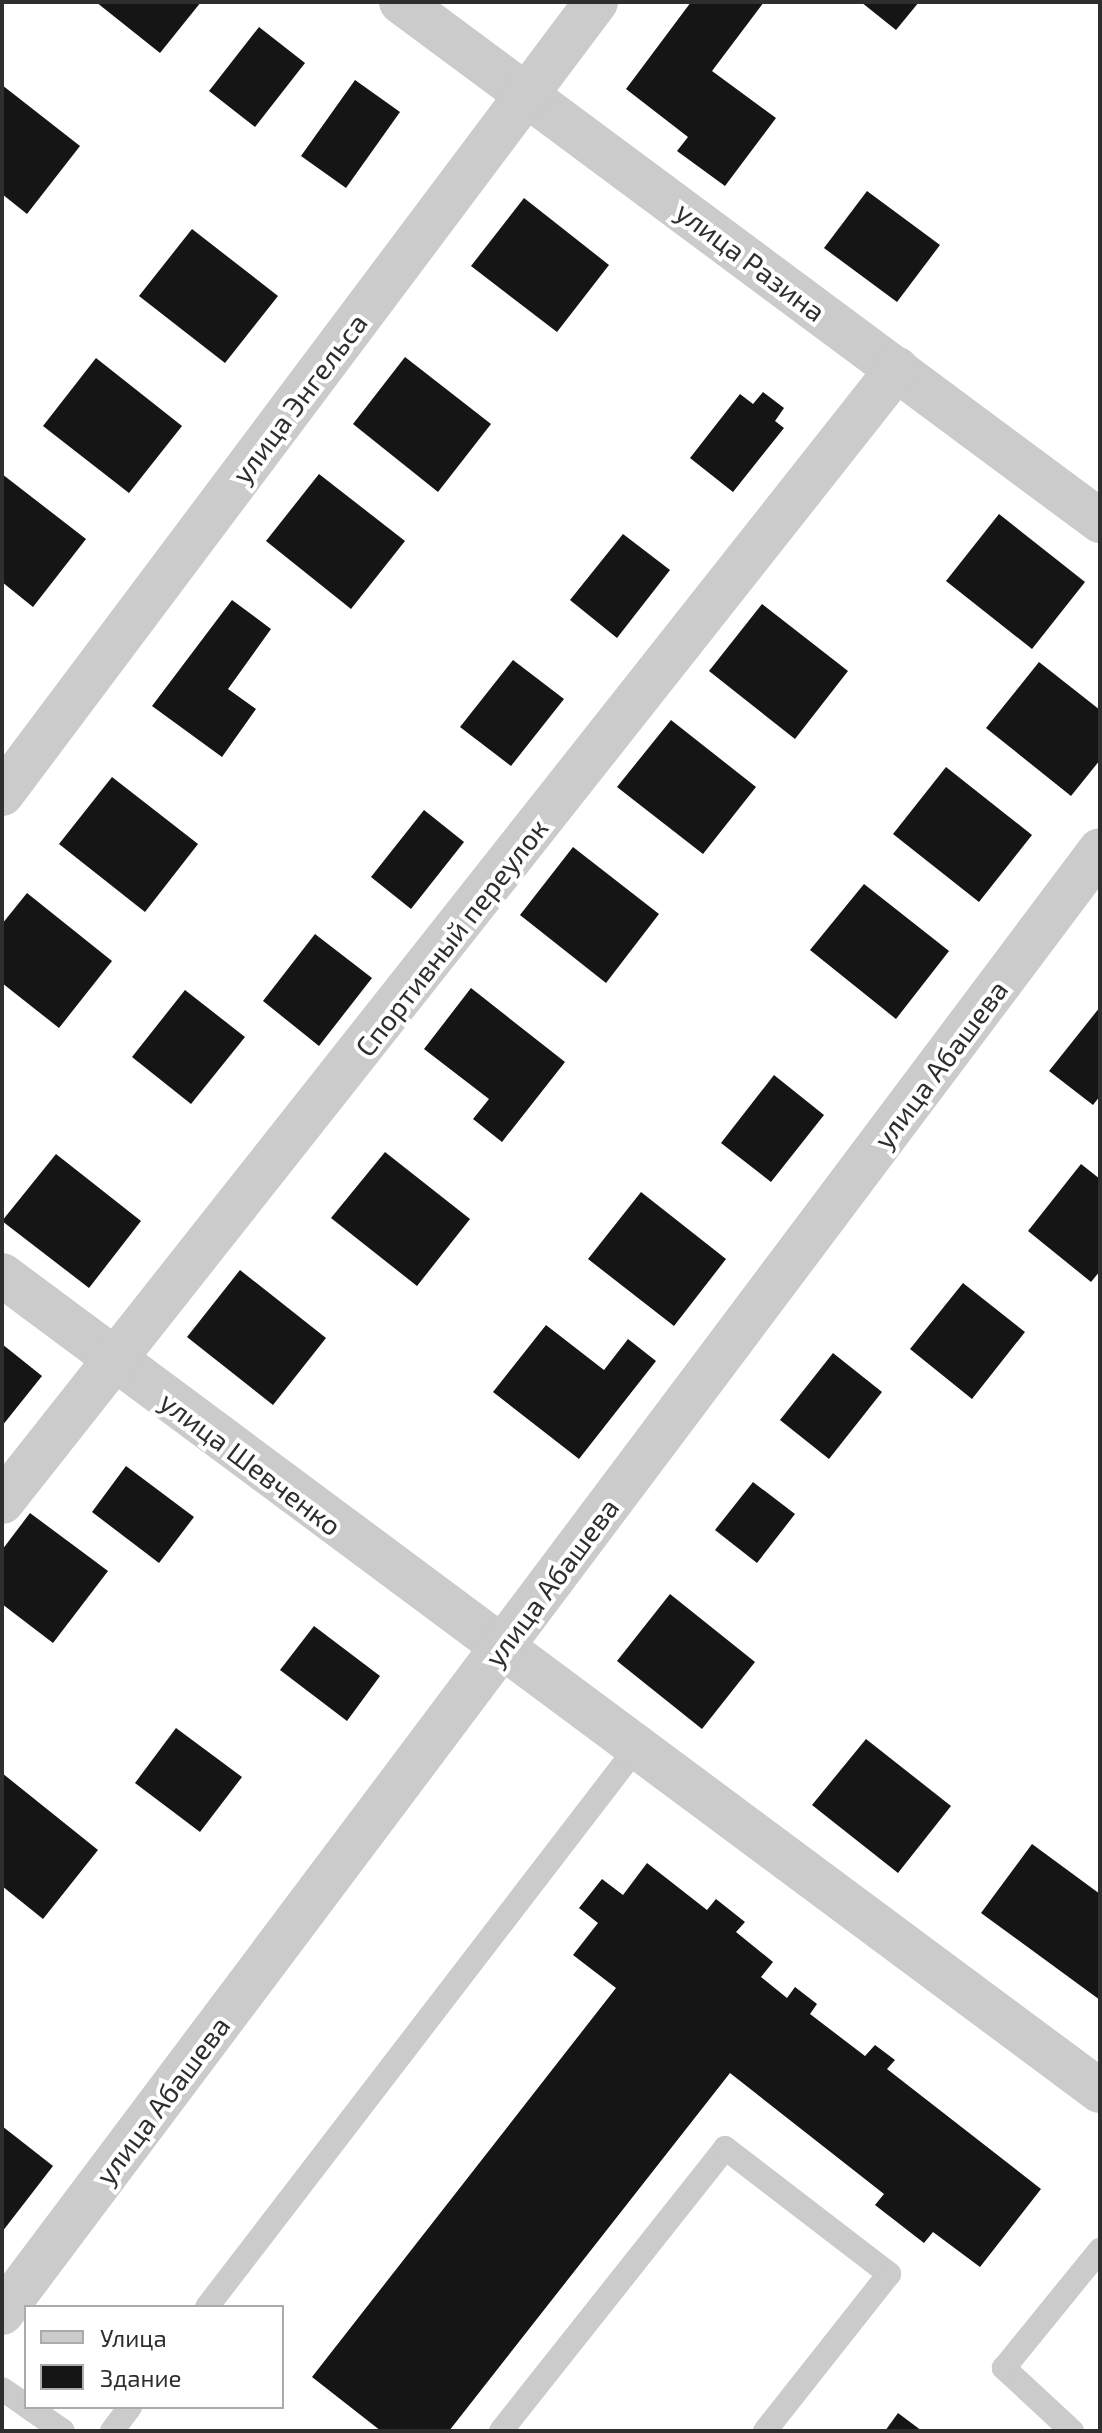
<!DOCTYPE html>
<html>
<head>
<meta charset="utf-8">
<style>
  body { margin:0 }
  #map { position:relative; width:1102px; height:2433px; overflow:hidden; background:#fff; font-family:"Exo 2",sans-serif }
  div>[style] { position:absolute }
  .building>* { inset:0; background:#151515 }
  .service>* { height:24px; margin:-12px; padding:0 12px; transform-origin:12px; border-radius:12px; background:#cbcbcb }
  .minor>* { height:44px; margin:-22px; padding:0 22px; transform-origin:22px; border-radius:22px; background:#cbcbcb }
  .tertiary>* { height:44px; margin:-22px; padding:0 22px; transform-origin:22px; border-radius:22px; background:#cbcbcb }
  span { translate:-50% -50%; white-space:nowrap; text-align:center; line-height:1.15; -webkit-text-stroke:8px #fff; paint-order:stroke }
  .street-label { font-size:28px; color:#2e2e2e }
  .frame { position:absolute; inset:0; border:4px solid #2e2e2e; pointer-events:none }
  .legend { position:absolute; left:24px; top:2305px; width:260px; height:104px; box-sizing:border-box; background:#fff; border:2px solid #ababab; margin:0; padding:10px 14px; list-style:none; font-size:24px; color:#2e2e2e }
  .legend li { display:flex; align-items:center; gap:16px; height:40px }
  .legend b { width:40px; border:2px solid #ababab }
</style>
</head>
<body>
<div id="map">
  <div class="building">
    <div style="clip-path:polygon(96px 2px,201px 2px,160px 53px)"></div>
    <div style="clip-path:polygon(691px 2px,764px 2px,712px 71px,776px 118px,725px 186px,677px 151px,688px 137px,626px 89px)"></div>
    <div style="clip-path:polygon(861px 2px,919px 2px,896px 30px)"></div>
    <div style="clip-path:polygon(259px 27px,305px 63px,255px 127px,209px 91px)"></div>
    <div style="clip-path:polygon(355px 80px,400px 112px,346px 188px,301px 156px)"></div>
    <div style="clip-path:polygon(2px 85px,80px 146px,27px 214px,2px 194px)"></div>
    <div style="clip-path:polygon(867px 191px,940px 245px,897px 302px,824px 248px)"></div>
    <div style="clip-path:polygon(524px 198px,609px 265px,557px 332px,471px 266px)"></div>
    <div style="clip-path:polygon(192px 229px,278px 296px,225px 363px,139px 296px)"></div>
    <div style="clip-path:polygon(405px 357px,491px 424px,438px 492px,353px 424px)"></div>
    <div style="clip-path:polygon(96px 358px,182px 426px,129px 493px,43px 426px)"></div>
    <div style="clip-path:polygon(763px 392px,784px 408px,775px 421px,784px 428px,733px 492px,690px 458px,740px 394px,753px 404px)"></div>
    <div style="clip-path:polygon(2px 474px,86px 539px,33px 607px,2px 582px)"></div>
    <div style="clip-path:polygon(319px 474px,405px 541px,351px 609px,266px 541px)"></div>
    <div style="clip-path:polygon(999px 514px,1085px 582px,1032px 649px,946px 581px)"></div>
    <div style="clip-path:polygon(623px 534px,670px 570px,617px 638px,570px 600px)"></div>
    <div style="clip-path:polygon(232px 600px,271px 629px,228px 689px,256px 709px,222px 757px,152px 706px)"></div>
    <div style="clip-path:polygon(762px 604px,848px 671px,795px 739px,709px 671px)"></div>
    <div style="clip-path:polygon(513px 660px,564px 699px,511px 766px,460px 727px)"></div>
    <div style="clip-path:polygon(1039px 662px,1100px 710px,1100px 760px,1071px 796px,986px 728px)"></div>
    <div style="clip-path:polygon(671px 720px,756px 787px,703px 854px,617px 787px)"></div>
    <div style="clip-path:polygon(946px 767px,1032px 835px,979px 902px,893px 834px)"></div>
    <div style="clip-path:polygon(112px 777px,198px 844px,145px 912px,59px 844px)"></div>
    <div style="clip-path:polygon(424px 810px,464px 842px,411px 909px,371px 877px)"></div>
    <div style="clip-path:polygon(573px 847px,659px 914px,606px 983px,520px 915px)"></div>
    <div style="clip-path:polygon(864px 884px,949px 951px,896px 1019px,810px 950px)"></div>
    <div style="clip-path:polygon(27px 893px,112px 961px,59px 1028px,2px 983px,2px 924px)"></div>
    <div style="clip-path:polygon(315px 934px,372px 978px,319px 1046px,263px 1001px)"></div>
    <div style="clip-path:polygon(471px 988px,565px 1062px,502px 1142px,473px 1119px,489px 1099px,424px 1049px)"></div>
    <div style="clip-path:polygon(185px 990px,245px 1037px,191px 1104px,132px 1057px)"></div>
    <div style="clip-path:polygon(1100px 1007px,1100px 1096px,1093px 1105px,1049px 1071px)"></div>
    <div style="clip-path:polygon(774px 1075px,824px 1115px,771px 1182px,721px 1143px)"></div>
    <div style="clip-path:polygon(385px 1152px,470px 1219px,417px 1286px,331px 1218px)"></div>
    <div style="clip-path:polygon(56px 1154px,141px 1221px,89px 1288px,2px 1221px)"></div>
    <div style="clip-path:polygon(1081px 1164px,1100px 1179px,1100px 1271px,1091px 1282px,1028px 1231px)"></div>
    <div style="clip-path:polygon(641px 1192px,726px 1259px,674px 1326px,588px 1259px)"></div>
    <div style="clip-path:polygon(240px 1270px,326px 1338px,273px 1405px,187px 1337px)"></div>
    <div style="clip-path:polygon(963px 1283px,1025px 1332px,972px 1399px,910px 1349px)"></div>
    <div style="clip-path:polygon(546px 1325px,604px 1370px,628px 1339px,656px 1361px,579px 1459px,493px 1392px)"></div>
    <div style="clip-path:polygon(2px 1344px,42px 1376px,2px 1426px)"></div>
    <div style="clip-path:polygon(833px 1353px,882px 1392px,829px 1459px,780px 1420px)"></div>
    <div style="clip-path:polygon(126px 1466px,194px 1517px,159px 1563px,92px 1512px)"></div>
    <div style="clip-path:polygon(753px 1482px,795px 1514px,757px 1563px,715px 1530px)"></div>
    <div style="clip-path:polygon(30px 1513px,108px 1571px,53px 1643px,2px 1604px,2px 1550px)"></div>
    <div style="clip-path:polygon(670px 1594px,755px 1662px,702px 1729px,617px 1661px)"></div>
    <div style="clip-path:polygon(314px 1626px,380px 1676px,347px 1721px,280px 1670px)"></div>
    <div style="clip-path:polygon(176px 1728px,242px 1777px,200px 1832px,135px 1783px)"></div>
    <div style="clip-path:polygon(866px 1739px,951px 1806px,898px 1873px,812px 1805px)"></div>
    <div style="clip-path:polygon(2px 1773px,98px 1850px,43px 1919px,2px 1886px)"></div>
    <div style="clip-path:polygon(1032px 1844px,1100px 1894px,1100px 2000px,981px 1913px)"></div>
    <div style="clip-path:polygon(647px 1863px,707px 1910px,716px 1899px,745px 1922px,736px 1932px,773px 1962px,761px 1977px,787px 1998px,795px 1987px,817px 2004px,810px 2014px,865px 2056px,875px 2045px,895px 2060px,887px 2069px,1041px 2189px,980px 2267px,933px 2232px,924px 2243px,875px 2205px,884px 2194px,730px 2073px,449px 2431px,381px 2431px,312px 2377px,616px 1988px,573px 1955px,598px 1923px,579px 1908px,602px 1879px,623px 1895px)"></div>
    <div style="clip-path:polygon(2px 2126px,53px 2166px,2px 2232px)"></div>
    <div style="clip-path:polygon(898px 2413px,922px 2431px,885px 2431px)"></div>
  </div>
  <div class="service">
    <div style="left:207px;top:2307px;width:701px;rotate:-52.48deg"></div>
    <div style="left:2px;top:2389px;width:29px;rotate:34deg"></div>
    <div style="left:28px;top:2407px;width:42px;rotate:34.4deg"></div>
    <div style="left:112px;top:2431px;width:30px;rotate:-53deg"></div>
    <div style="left:501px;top:2431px;width:361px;rotate:-51.6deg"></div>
    <div style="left:725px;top:2148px;width:207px;rotate:37.5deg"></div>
    <div style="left:889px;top:2274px;width:200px;rotate:128.3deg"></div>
    <div style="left:1072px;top:2431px;width:93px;rotate:-137.2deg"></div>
    <div style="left:1004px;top:2368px;width:152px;rotate:-50.9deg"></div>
  </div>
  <div class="minor">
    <div style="left:401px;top:2px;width:871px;rotate:36.59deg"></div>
    <div style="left:2px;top:794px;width:990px;rotate:-53.13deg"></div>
    <div style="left:2px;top:1275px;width:1368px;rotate:36.62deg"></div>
    <div style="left:2px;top:1502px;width:1444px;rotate:-51.69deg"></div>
  </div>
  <div class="tertiary">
    <div style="left:2px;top:2313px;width:1829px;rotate:-53.11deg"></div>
  </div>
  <div class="street-label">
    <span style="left:751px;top:261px;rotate:37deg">улица Разина</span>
    <span style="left:299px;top:398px;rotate:-53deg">улица Энгельса</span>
    <span style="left:451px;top:937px;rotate:-52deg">Спортивный переулок</span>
    <span style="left:940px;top:1064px;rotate:-53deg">улица Абашева</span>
    <span style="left:251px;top:1463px;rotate:37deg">улица Шевченко</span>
    <span style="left:551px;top:1582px;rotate:-53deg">улица Абашева</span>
    <span style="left:162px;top:2100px;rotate:-53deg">улица Абашева</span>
  </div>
  <div class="frame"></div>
  <ul class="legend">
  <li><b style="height:10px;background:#cbcbcb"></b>Улица</li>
  <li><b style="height:22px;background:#151515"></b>Здание</li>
  </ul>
</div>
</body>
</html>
